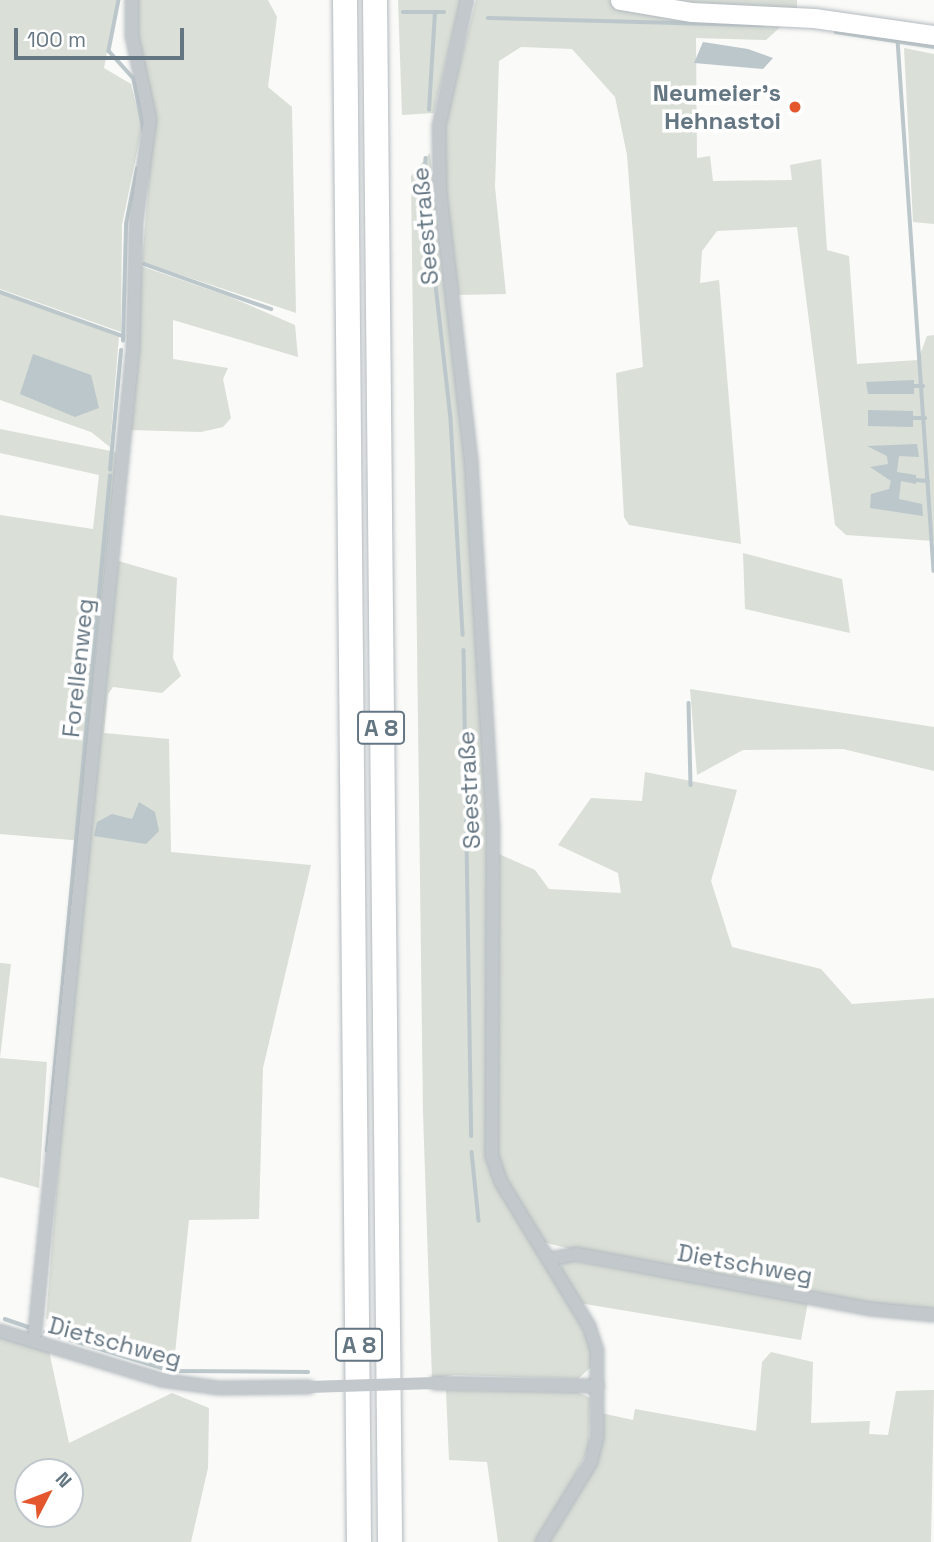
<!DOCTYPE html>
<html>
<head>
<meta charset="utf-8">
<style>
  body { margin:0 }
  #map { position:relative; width:934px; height:1542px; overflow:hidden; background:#fafaf8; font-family:"Space Grotesk",sans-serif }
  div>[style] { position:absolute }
  .green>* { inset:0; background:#dadfd7 }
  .water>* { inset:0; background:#bbc7cb }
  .stream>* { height:3.5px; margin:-1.75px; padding:0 1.75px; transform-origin:1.75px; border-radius:1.75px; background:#bbc7cb }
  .roads { filter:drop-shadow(0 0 2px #b3babf) drop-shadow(0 0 2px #b3babf) }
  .street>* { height:12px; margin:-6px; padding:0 6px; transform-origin:6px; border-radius:6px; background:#c3c8cc }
  .secondary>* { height:19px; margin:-9.5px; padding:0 9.5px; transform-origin:9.5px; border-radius:9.5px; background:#fff }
  .highway>* { height:24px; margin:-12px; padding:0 12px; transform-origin:12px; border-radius:12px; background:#fff }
  .street-bridge>* { height:12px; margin:-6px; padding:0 6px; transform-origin:6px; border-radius:6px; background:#c3c8cc }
  .dots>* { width:19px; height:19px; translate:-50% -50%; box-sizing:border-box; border:4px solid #fff; border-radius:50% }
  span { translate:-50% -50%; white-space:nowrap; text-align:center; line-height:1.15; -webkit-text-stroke:7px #fff; paint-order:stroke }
  .shield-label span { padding:2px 5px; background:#fff; border:2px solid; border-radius:5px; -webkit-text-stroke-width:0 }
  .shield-label { font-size:23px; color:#657683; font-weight:700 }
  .poi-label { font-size:24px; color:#657683; font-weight:700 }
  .right { translate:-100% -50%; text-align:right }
  .street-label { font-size:24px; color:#657683 }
  .north { position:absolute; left:14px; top:1458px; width:70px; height:70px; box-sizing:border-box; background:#fff; border:2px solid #c1c8cd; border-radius:50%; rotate:48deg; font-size:19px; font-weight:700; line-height:28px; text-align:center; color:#657683 }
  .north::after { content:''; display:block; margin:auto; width:24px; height:32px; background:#e4572e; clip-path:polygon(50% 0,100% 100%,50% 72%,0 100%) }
  .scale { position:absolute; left:14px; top:28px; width:170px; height:32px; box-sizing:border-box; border:4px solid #657683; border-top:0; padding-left:9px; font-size:21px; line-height:24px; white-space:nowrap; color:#657683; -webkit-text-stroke:5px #fff; paint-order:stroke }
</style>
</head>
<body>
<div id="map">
  <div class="green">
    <div style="clip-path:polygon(0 0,117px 0,104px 68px,131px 84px,142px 127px,122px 225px,121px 332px,0 289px)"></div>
    <div style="clip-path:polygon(136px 0,268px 0,277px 17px,268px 87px,292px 107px,296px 313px,142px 262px,154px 116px,135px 36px)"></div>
    <div style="clip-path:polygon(398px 0,461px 0,434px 113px,402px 115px)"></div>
    <div style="clip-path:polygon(476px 0,797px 0,797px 12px,766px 40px,696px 38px,697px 158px,710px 156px,713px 181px,792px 180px,790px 165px,821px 159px,827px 250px,849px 256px,857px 364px,918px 360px,927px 336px,934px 335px,934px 541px,846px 535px,835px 525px,797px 227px,717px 231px,702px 251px,700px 283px,719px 280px,741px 544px,629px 525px,624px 517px,616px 373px,643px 367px,627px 155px,615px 97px,572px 49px,521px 47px,499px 61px,495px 187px,506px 294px,456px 295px,444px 192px,443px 128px)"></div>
    <div style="clip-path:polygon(904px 48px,934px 54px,934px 224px,913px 222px)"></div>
    <div style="clip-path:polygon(430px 153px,463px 426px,487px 812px,487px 1159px,594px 1348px,593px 1365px,578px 1379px,454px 1375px,432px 1379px,423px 1113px,411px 176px)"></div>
    <div style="clip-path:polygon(141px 266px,228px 296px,295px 325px,298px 357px,173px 320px,173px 359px,228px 368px,223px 379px,231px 418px,223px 427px,201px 432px,130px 430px)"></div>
    <div style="clip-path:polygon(0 293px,119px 336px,110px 447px,91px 432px,0 400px)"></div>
    <div style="clip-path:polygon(0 429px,116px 452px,115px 560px,177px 578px,173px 658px,181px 676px,162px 693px,113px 687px,108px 694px,104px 733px,169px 739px,171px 852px,311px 865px,263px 1068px,259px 1219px,189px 1220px,174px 1363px,46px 1319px,84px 841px,0 834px,0 515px,93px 529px,99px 475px,0 453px)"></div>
    <div style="clip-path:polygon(743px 553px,842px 579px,850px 633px,745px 609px)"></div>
    <div style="clip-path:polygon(690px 689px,934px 727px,934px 771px,843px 749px,743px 750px,697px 775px)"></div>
    <div style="clip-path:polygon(645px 772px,737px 790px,711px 881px,732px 947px,821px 969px,852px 1004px,934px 998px,934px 1309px,871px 1304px,582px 1252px,539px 1241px,511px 1198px,495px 1157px,499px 854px,535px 870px,549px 889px,621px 893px,618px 873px,558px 845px,591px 798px,642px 801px)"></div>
    <div style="clip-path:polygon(0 963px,11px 964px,0 1058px,47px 1062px,39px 1188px,0 1177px)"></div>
    <div style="clip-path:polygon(565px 1259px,808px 1302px,801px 1340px,579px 1303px,559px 1272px)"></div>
    <div style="clip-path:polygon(evenodd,0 1336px,49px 1351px,69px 1443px,172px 1393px,209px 1408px,208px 1468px,191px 1542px,0 1542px,0 1336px,28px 1472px,70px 1472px,70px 1514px,28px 1514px,28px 1472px)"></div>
    <div style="clip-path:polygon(771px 1352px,813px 1362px,811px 1423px,870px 1421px,869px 1434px,888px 1435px,896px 1391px,934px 1390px,931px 1542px,498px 1542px,487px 1462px,449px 1460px,446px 1390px,578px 1392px,590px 1398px,589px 1448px,548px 1529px,591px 1466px,601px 1413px,633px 1420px,635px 1409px,756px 1431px,762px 1362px)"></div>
  </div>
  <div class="water">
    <div style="clip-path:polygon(703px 42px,748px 49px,773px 58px,763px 69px,694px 63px)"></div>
    <div style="clip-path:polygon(33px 354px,91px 375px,99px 408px,75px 417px,20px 394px)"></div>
    <div style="clip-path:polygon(914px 380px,914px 394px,868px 394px,866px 382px)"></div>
    <div style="clip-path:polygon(868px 410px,913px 411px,913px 427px,868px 426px)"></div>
    <div style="clip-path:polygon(917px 444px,919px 457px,899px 456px,897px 472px,916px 475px,916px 484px,901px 481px,899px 499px,922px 504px,923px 516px,870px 508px,871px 494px,889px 489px,891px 481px,870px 467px,888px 464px,887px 456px,867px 446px)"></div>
    <div style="clip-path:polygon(139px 802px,155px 812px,159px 831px,146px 844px,94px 836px,97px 822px,112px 814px,132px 819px)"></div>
  </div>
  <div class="stream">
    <div style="left:119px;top:0;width:52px;rotate:101.1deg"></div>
    <div style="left:109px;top:51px;width:38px;rotate:48deg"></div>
    <div style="left:134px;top:79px;width:53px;rotate:79.1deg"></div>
    <div style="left:403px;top:12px;width:41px"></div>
    <div style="left:488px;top:18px;width:274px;rotate:1.5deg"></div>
    <div style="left:836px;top:32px;width:99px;rotate:8.7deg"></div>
    <div style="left:898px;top:40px;width:532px;rotate:86.12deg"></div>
    <div style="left:429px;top:110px;width:98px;rotate:-86.5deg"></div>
    <div style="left:426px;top:158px;width:29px;rotate:92deg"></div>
    <div style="left:425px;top:187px;width:233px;rotate:83.6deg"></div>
    <div style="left:451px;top:419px;width:216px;rotate:86.8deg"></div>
    <div style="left:144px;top:264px;width:135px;rotate:19.5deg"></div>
    <div style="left:0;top:292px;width:131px;rotate:19.7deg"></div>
    <div style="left:123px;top:341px;width:117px;rotate:-88.5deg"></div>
    <div style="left:126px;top:224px;width:56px;rotate:-78.7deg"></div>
    <div style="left:914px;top:386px;width:9px"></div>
    <div style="left:913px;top:418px;width:12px"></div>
    <div style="left:110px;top:470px;width:120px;rotate:-84.7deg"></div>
    <div style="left:916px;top:480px;width:12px;rotate:5deg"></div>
    <div style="left:464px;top:650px;width:486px;rotate:89.1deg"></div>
    <div style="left:689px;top:703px;width:82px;rotate:88.6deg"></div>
    <div style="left:47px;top:1151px;width:678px;rotate:-84.67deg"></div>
    <div style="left:472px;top:1152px;width:69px;rotate:84.2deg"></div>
    <div style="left:5px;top:1319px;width:28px;rotate:19deg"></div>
    <div style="left:45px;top:1332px;width:132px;rotate:17.2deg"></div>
    <div style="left:171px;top:1371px;width:137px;rotate:0.4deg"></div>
  </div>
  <div class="roads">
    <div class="street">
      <div style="left:467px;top:0;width:129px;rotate:102.5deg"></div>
      <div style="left:439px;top:126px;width:66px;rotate:89.1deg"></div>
      <div style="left:440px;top:192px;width:269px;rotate:83.4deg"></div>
      <div style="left:471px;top:459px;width:369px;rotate:86.6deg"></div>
      <div style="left:493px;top:827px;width:329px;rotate:90.2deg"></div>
      <div style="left:492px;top:1156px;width:28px;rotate:71deg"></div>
      <div style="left:501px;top:1182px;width:169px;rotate:58.6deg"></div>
      <div style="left:589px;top:1326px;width:25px;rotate:72deg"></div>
      <div style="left:597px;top:1350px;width:88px;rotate:90deg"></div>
      <div style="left:597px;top:1438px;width:25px;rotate:104deg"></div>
      <div style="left:591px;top:1462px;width:94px;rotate:121.5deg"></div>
      <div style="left:550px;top:1259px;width:26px;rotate:-11deg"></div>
      <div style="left:576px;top:1254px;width:300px;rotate:10.6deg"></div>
      <div style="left:871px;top:1309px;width:63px;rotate:5.4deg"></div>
      <div style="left:0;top:1331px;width:168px;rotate:16.9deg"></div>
      <div style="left:161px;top:1380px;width:59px;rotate:7.9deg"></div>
      <div style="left:219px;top:1388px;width:90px;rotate:-0.6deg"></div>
      <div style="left:34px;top:1341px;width:997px;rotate:-84.3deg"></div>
      <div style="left:133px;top:349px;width:126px;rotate:-88.6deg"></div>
      <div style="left:136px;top:223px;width:105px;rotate:-82.3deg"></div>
      <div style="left:150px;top:119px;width:85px;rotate:-102.2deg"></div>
      <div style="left:132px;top:36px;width:36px;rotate:-90deg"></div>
      <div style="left:435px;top:1383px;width:163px;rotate:1.1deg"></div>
    </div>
    <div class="secondary">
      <div style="left:620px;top:0;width:73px;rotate:9.5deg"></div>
      <div style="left:692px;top:12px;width:122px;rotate:2.8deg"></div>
      <div style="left:814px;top:18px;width:121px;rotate:8.1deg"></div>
    </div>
    <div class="highway">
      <div style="left:345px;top:0;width:1542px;rotate:89.48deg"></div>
      <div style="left:375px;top:0;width:1542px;rotate:89.44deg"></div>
    </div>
  </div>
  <div class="street-bridge">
    <div style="left:309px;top:1387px;width:126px;rotate:-1.8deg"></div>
  </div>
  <div class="dots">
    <div style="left:795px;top:107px;background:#e4572e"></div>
  </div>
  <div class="shield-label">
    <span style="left:381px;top:728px">A 8</span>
    <span style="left:359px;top:1345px">A 8</span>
  </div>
  <div class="poi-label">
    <span class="right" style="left:781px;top:107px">Neumeier's<br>Hehnastoi</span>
  </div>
  <div class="street-label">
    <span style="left:425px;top:226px;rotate:-95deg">Seestraße</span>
    <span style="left:78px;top:668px;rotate:-84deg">Forellenweg</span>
    <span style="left:469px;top:790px;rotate:-93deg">Seestraße</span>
    <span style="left:745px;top:1264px;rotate:10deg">Dietschweg</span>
    <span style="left:115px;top:1342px;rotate:15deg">Dietschweg</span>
  </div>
  <div class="north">N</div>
  <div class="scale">100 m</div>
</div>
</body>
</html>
